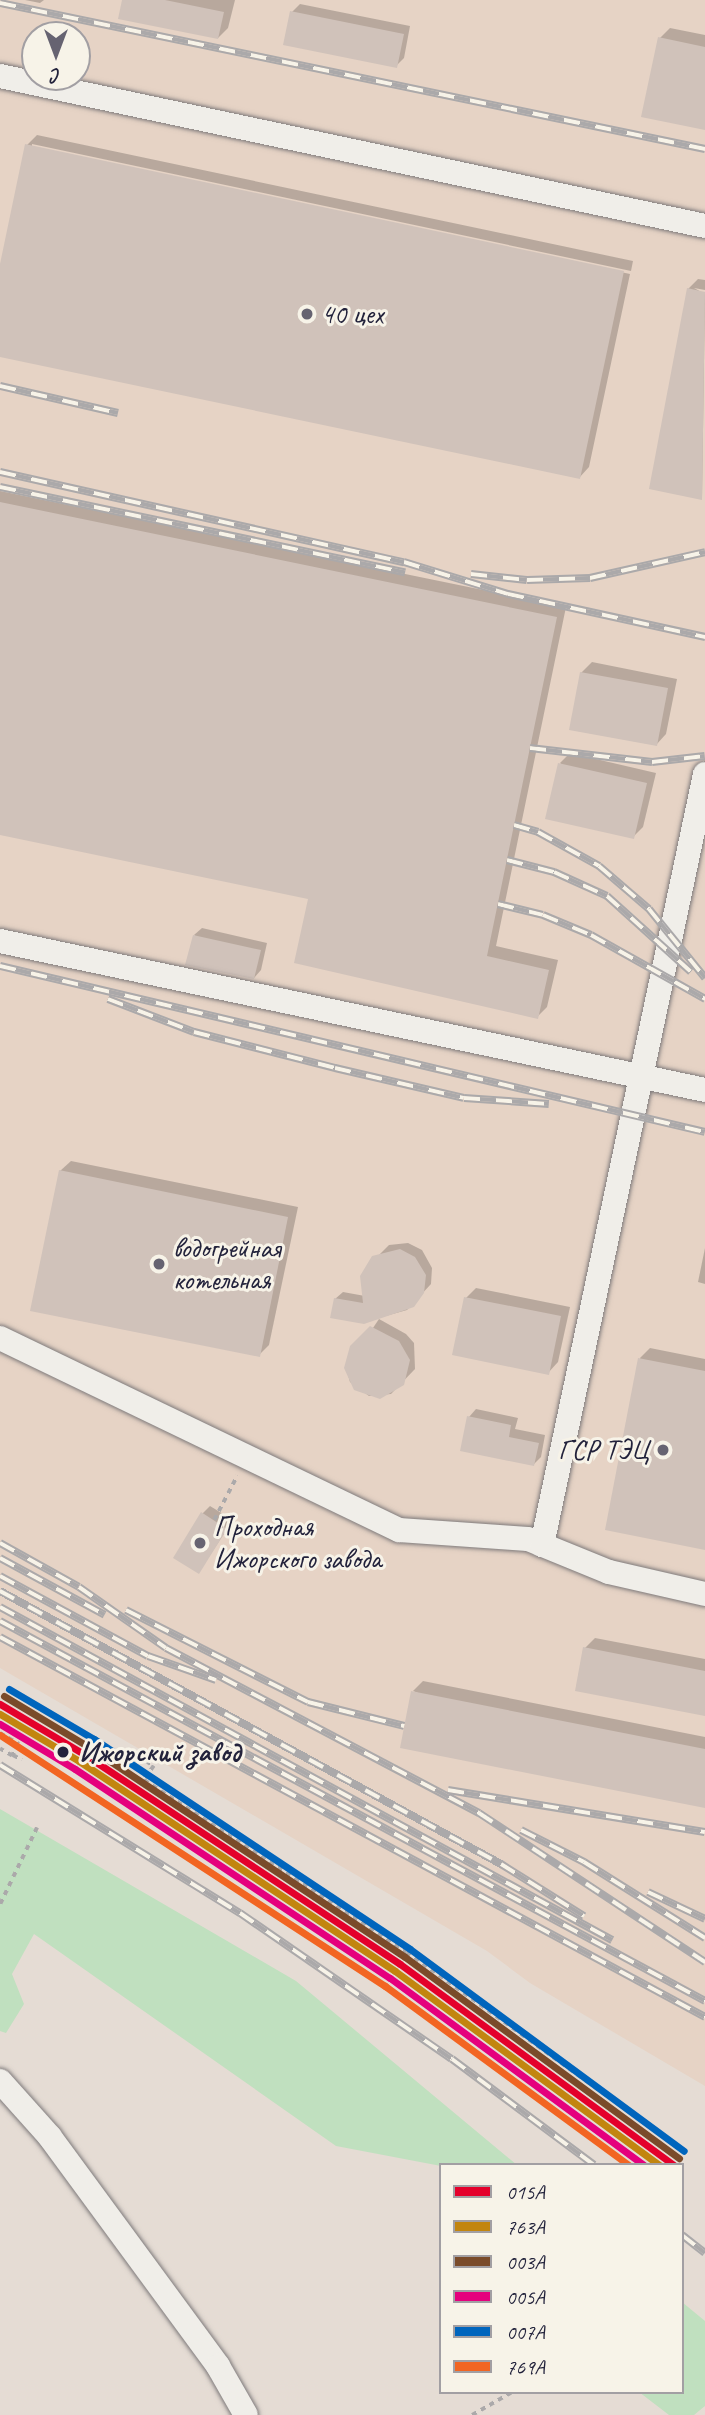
<!DOCTYPE html>
<html>
<head>
<meta charset="utf-8">
<style>
  body { margin:0 }
  #map { position:relative; width:705px; height:2415px; overflow:hidden; background:#e5dcd4; font-family:Caveat,sans-serif }
  div>[style] { position:absolute }
  .built>* { inset:0; background:#e6d3c5 }
  .green>* { inset:0; background:#c0e0bf }
  .shadow>* { inset:0; background:#0003 }
  .building>* { inset:0; background:#d0c2ba }
  .path>* { height:3.5px; margin-top:-1.75px; transform-origin:0; background:repeating-linear-gradient(90deg,#aba9aa 0 5px,transparent 0 10px) }
  .roads { filter:drop-shadow(0 0 2px #7e7a7b) drop-shadow(0 0 2px #7e7a7b) }
  .minor>* { height:24px; margin:-12px; padding:0 12px; transform-origin:12px; border-radius:12px; background:#f0eee9 }
  .rail>* { height:8px; margin-top:-4px; transform-origin:0; background:repeating-linear-gradient(90deg,#f7f3e8 0 16px,#aba9aa 0 32px); box-sizing:border-box; border-block:2px solid #aba9aa }
  .rail-1>* { height:7px; margin:-3.5px; padding:0 3.5px; transform-origin:3.5px; border-radius:3.5px; background:#e4002b }
  .rail-2>* { height:7px; margin:-3.5px; padding:0 3.5px; transform-origin:3.5px; border-radius:3.5px; background:#c2850f }
  .rail-3>* { height:7px; margin:-3.5px; padding:0 3.5px; transform-origin:3.5px; border-radius:3.5px; background:#7a4b2a }
  .rail-4>* { height:7px; margin:-3.5px; padding:0 3.5px; transform-origin:3.5px; border-radius:3.5px; background:#e5007d }
  .rail-5>* { height:7px; margin:-3.5px; padding:0 3.5px; transform-origin:3.5px; border-radius:3.5px; background:#0065bd }
  .rail-6>* { height:7px; margin:-3.5px; padding:0 3.5px; transform-origin:3.5px; border-radius:3.5px; background:#f26522 }
  .dots>* { width:19px; height:19px; translate:-50% -50%; box-sizing:border-box; border:4px solid #f7f3e8; border-radius:50% }
  span { translate:-50% -50%; white-space:nowrap; text-align:center; line-height:1.15; -webkit-text-stroke:6px #f7f3e8; paint-order:stroke }
  .poi-label { font-size:28px; color:#22223b }
  .left { translate:0 -50%; text-align:left }
  .right { translate:-100% -50%; text-align:right }
  .stop-label { font-size:28px; color:#22223b; font-weight:700 }
  .legend { position:absolute; left:439px; top:2163px; width:245px; height:231px; box-sizing:border-box; background:#f7f3e8; border:2px solid #a29fa3; margin:0; padding:9px 12px; list-style:none; font-size:21px; color:#22223b }
  .legend li { display:flex; align-items:center; gap:14px; height:35px }
  .legend b { width:35px; border:2px solid #a29fa3 }
  .north { position:absolute; left:21px; top:21px; width:70px; height:70px; box-sizing:border-box; background:#f7f3e8; border:2px solid #a29fa3; border-radius:50%; rotate:180deg; font-size:19px; font-weight:700; line-height:28px; text-align:center; color:#22223b }
  .north::after { content:''; display:block; margin:auto; width:24px; height:32px; background:#666371; clip-path:polygon(50% 0,100% 100%,50% 72%,0 100%) }
</style>
</head>
<body>
<div id="map">
  <div class="built">
    <div style="clip-path:polygon(evenodd,0 0,705px 0,705px 2086px,530px 1983px,487px 1951px,0 1668px,0 0,35px 35px,77px 35px,77px 77px,35px 77px,35px 35px)"></div>
  </div>
  <div class="green">
    <div style="clip-path:polygon(0 1809px,296px 1981px,517px 2165px,441px 2166px,336px 2146px,34px 1934px,12px 1974px,24px 2004px,6px 2033px,0 2031px)"></div>
    <div style="clip-path:polygon(682px 2302px,705px 2321px,705px 2406px,694px 2415px,669px 2415px,639px 2392px,682px 2392px)"></div>
  </div>
  <div class="shadow">
    <div style="clip-path:polygon(25px 0,44px 0,40px 3px)"></div>
    <div style="clip-path:polygon(124px 0,235px 0,228px 28px,218px 38px)"></div>
    <div style="clip-path:polygon(300px 4px,410px 26px,404px 58px,396px 66px,292px 12px)"></div>
    <div style="clip-path:polygon(670px 28px,705px 35px,705px 129px,660px 38px)"></div>
    <div style="clip-path:polygon(37px 135px,633px 261px,631px 271px,32px 144px,32px 147px,630px 274px,589px 467px,579px 478px,0 355px,0 272px,27px 145px)"></div>
    <div style="clip-path:polygon(698px 279px,705px 280px,705px 290px,694px 288px,705px 294px,702px 498px,688px 289px)"></div>
    <div style="clip-path:polygon(0 491px,566px 607px,496px 946px,558px 960px,547px 1007px,537px 1017px,310px 897px,0 833px)"></div>
    <div style="clip-path:polygon(592px 662px,677px 679px,666px 734px,656px 745px,581px 673px)"></div>
    <div style="clip-path:polygon(570px 753px,656px 773px,643px 827px,633px 837px,560px 763px)"></div>
    <div style="clip-path:polygon(202px 928px,267px 943px,261px 970px,254px 978px,194px 935px)"></div>
    <div style="clip-path:polygon(71px 1161px,298px 1207px,269px 1345px,259px 1355px,60px 1171px)"></div>
    <div style="clip-path:polygon(408px 1243px,422px 1250px,432px 1268px,431px 1284px,407px 1310px,364px 1322px,335px 1299px,343px 1292px,365px 1296px,364px 1270px,389px 1245px)"></div>
    <div style="clip-path:polygon(705px 1248px,705px 1284px,698px 1282px)"></div>
    <div style="clip-path:polygon(476px 1288px,570px 1307px,558px 1362px,548px 1373px,466px 1298px)"></div>
    <div style="clip-path:polygon(379px 1319px,406px 1334px,414px 1343px,415px 1369px,391px 1394px,369px 1396px,350px 1382px,346px 1368px)"></div>
    <div style="clip-path:polygon(650px 1348px,705px 1359px,705px 1548px,640px 1358px)"></div>
    <div style="clip-path:polygon(476px 1409px,518px 1418px,515px 1429px,545px 1435px,541px 1457px,533px 1465px,469px 1417px)"></div>
    <div style="clip-path:polygon(210px 1506px,233px 1520px,199px 1572px,202px 1514px)"></div>
    <div style="clip-path:polygon(595px 1638px,705px 1659px,705px 1714px,585px 1648px)"></div>
    <div style="clip-path:polygon(423px 1681px,705px 1737px,705px 1807px,413px 1691px)"></div>
  </div>
  <div class="building">
    <div style="clip-path:polygon(122px 0,165px 0,224px 12px,218px 39px,118px 19px)"></div>
    <div style="clip-path:polygon(290px 11px,404px 34px,397px 68px,283px 45px)"></div>
    <div style="clip-path:polygon(658px 37px,705px 47px,705px 130px,641px 117px)"></div>
    <div style="clip-path:polygon(25px 144px,624px 271px,580px 479px,0 357px,0 264px)"></div>
    <div style="clip-path:polygon(687px 288px,705px 292px,702px 500px,649px 489px)"></div>
    <div style="clip-path:polygon(0 502px,557px 617px,487px 956px,549px 970px,538px 1019px,294px 963px,308px 899px,0 835px)"></div>
    <div style="clip-path:polygon(580px 672px,668px 688px,657px 746px,569px 730px)"></div>
    <div style="clip-path:polygon(558px 763px,647px 783px,634px 839px,545px 819px)"></div>
    <div style="clip-path:polygon(193px 935px,261px 950px,254px 979px,185px 965px)"></div>
    <div style="clip-path:polygon(59px 1170px,288px 1217px,260px 1357px,30px 1311px)"></div>
    <div style="clip-path:polygon(400px 1249px,415px 1257px,426px 1275px,424px 1293px,414px 1307px,364px 1324px,330px 1318px,334px 1298px,363px 1303px,360px 1276px,372px 1256px)"></div>
    <div style="clip-path:polygon(464px 1297px,561px 1316px,549px 1375px,452px 1355px)"></div>
    <div style="clip-path:polygon(370px 1326px,399px 1341px,410px 1360px,404px 1385px,380px 1399px,354px 1390px,344px 1368px,350px 1346px)"></div>
    <div style="clip-path:polygon(638px 1358px,705px 1371px,705px 1550px,605px 1530px)"></div>
    <div style="clip-path:polygon(467px 1416px,511px 1425px,509px 1437px,539px 1443px,534px 1466px,460px 1451px)"></div>
    <div style="clip-path:polygon(201px 1512px,227px 1529px,199px 1574px,173px 1558px)"></div>
    <div style="clip-path:polygon(583px 1647px,705px 1671px,705px 1716px,575px 1691px)"></div>
    <div style="clip-path:polygon(411px 1691px,705px 1749px,705px 1808px,400px 1748px)"></div>
  </div>
  <div class="path">
    <div style="left:214px;top:1520px;width:50px;rotate:-62.4deg"></div>
    <div style="left:0;top:1733px;width:22px;rotate:30deg"></div>
    <div style="left:19px;top:1744px;width:14px;rotate:120deg"></div>
    <div style="left:12px;top:1756px;width:14px;rotate:-150deg"></div>
    <div style="left:13px;top:1755px;width:10px;rotate:29deg"></div>
    <div style="left:146px;top:1761px;width:9px;rotate:32deg"></div>
    <div style="left:154px;top:1766px;width:17px;rotate:126deg"></div>
    <div style="left:144px;top:1780px;width:314px;rotate:33.2deg"></div>
    <div style="left:407px;top:1952px;width:249px;rotate:35.7deg"></div>
    <div style="left:0;top:1904px;width:85px;rotate:-64.3deg"></div>
    <div style="left:472px;top:2415px;width:46px;rotate:-29.9deg"></div>
  </div>
  <div class="roads">
    <div class="minor">
      <div style="left:0;top:76px;width:721px;rotate:12.01deg"></div>
      <div style="left:0;top:941px;width:721px;rotate:11.93deg"></div>
      <div style="left:0;top:1338px;width:443px;rotate:25.7deg"></div>
      <div style="left:399px;top:1530px;width:129px;rotate:4deg"></div>
      <div style="left:528px;top:1539px;width:87px;rotate:22.2deg"></div>
      <div style="left:609px;top:1572px;width:98px;rotate:12.9deg"></div>
      <div style="left:542px;top:1545px;width:788px;rotate:-78.06deg"></div>
      <div style="left:0;top:2081px;width:75px;rotate:48.2deg"></div>
      <div style="left:50px;top:2137px;width:284px;rotate:53.7deg"></div>
      <div style="left:218px;top:2366px;width:56px;rotate:60.3deg"></div>
    </div>
  </div>
  <div class="rail">
    <div style="left:0;top:3px;width:720px;rotate:11.7deg"></div>
    <div style="left:0;top:386px;width:121px;rotate:12.9deg"></div>
    <div style="left:0;top:472px;width:414px;rotate:12.6deg"></div>
    <div style="left:404px;top:562px;width:109px;rotate:17.1deg"></div>
    <div style="left:508px;top:594px;width:202px;rotate:12.3deg"></div>
    <div style="left:0;top:487px;width:414px;rotate:11.9deg"></div>
    <div style="left:471px;top:574px;width:56px;rotate:6.1deg"></div>
    <div style="left:527px;top:580px;width:63px;rotate:-1.8deg"></div>
    <div style="left:590px;top:578px;width:118px;rotate:-12.7deg"></div>
    <div style="left:530px;top:748px;width:123px;rotate:6.5deg"></div>
    <div style="left:652px;top:762px;width:53px;rotate:-6.5deg"></div>
    <div style="left:514px;top:825px;width:25px;rotate:16deg"></div>
    <div style="left:538px;top:832px;width:70px;rotate:29.1deg"></div>
    <div style="left:599px;top:866px;width:66px;rotate:40.7deg"></div>
    <div style="left:649px;top:909px;width:89px;rotate:50.9deg"></div>
    <div style="left:507px;top:860px;width:49px;rotate:14.3deg"></div>
    <div style="left:554px;top:872px;width:58px;rotate:24.4deg"></div>
    <div style="left:607px;top:896px;width:113px;rotate:42.1deg"></div>
    <div style="left:498px;top:904px;width:46px;rotate:13.7deg"></div>
    <div style="left:543px;top:915px;width:52px;rotate:22.6deg"></div>
    <div style="left:591px;top:935px;width:131px;rotate:29.3deg"></div>
    <div style="left:0;top:966px;width:724px;rotate:13.25deg"></div>
    <div style="left:108px;top:999px;width:92px;rotate:21deg"></div>
    <div style="left:194px;top:1032px;width:146px;rotate:14.3deg"></div>
    <div style="left:335px;top:1068px;width:132px;rotate:13.1deg"></div>
    <div style="left:464px;top:1098px;width:85px;rotate:4deg"></div>
    <div style="left:0;top:1543px;width:90px;rotate:29.1deg"></div>
    <div style="left:79px;top:1587px;width:106px;rotate:35deg"></div>
    <div style="left:166px;top:1648px;width:354px;rotate:27.8deg"></div>
    <div style="left:479px;top:1813px;width:271px;rotate:33.4deg"></div>
    <div style="left:0;top:1558px;width:119px;rotate:28.5deg"></div>
    <div style="left:0;top:1576px;width:168px;rotate:28.4deg"></div>
    <div style="left:148px;top:1656px;width:72px;rotate:19.4deg"></div>
    <div style="left:0;top:1591px;width:571px;rotate:28.59deg"></div>
    <div style="left:501px;top:1864px;width:98px;rotate:32.1deg"></div>
    <div style="left:0;top:1607px;width:697px;rotate:28.55deg"></div>
    <div style="left:126px;top:1610px;width:204px;rotate:26.8deg"></div>
    <div style="left:308px;top:1702px;width:99px;rotate:14deg"></div>
    <div style="left:0;top:1621px;width:801px;rotate:28.32deg"></div>
    <div style="left:0;top:1637px;width:801px;rotate:28.32deg"></div>
    <div style="left:0;top:1765px;width:282px;rotate:31.7deg"></div>
    <div style="left:240px;top:1913px;width:257px;rotate:34.6deg"></div>
    <div style="left:452px;top:2059px;width:177px;rotate:36.7deg"></div>
    <div style="left:448px;top:1790px;width:260px;rotate:9.3deg"></div>
    <div style="left:521px;top:1830px;width:71px;rotate:26.9deg"></div>
    <div style="left:584px;top:1862px;width:143px;rotate:32.1deg"></div>
    <div style="left:648px;top:1892px;width:63px;rotate:25.3deg"></div>
    <div style="left:682px;top:2235px;width:29px;rotate:38deg"></div>
  </div>
  <div class="rail-1">
    <div style="left:0;top:1704px;width:98px;rotate:30.8deg"></div>
    <div style="left:84px;top:1754px;width:379px;rotate:33.6deg"></div>
    <div style="left:400px;top:1964px;width:340px;rotate:36.3deg"></div>
  </div>
  <div class="rail-2">
    <div style="left:0;top:1714px;width:92px;rotate:30.7deg"></div>
    <div style="left:79px;top:1761px;width:379px;rotate:33.6deg"></div>
    <div style="left:395px;top:1971px;width:328px;rotate:36.3deg"></div>
  </div>
  <div class="rail-3">
    <div style="left:4px;top:1696px;width:99px;rotate:31deg"></div>
    <div style="left:89px;top:1747px;width:379px;rotate:33.6deg"></div>
    <div style="left:405px;top:1957px;width:340px;rotate:36.3deg"></div>
  </div>
  <div class="rail-4">
    <div style="left:0;top:1724px;width:87px;rotate:31deg"></div>
    <div style="left:75px;top:1769px;width:378px;rotate:33.6deg"></div>
    <div style="left:390px;top:1978px;width:315px;rotate:36.4deg"></div>
  </div>
  <div class="rail-5">
    <div style="left:9px;top:1689px;width:99px;rotate:30.5deg"></div>
    <div style="left:94px;top:1739px;width:379px;rotate:33.6deg"></div>
    <div style="left:410px;top:1949px;width:340px;rotate:36.4deg"></div>
  </div>
  <div class="rail-6">
    <div style="left:0;top:1735px;width:460px;rotate:33.1deg"></div>
    <div style="left:385px;top:1986px;width:303px;rotate:36.3deg"></div>
  </div>
  <div class="dots">
    <div style="left:307px;top:314px;background:#666371"></div>
    <div style="left:159px;top:1264px;background:#666371"></div>
    <div style="left:663px;top:1450px;background:#666371"></div>
    <div style="left:200px;top:1543px;background:#666371"></div>
    <div style="left:63px;top:1752px;background:#22223b"></div>
  </div>
  <div class="poi-label">
    <span class="left" style="left:321px;top:314px">40 цех</span>
    <span class="left" style="left:173px;top:1264px">водогрейная<br>котельная</span>
    <span class="right" style="left:649px;top:1450px">ГСР ТЭЦ</span>
    <span class="left" style="left:214px;top:1543px">Проходная<br>Ижорского завода</span>
  </div>
  <div class="stop-label">
    <span class="left" style="left:79px;top:1752px">Ижорский завод</span>
  </div>
  <ul class="legend">
  <li><b style="height:9px;background:#e4002b"></b>015А</li>
  <li><b style="height:9px;background:#c2850f"></b>763А</li>
  <li><b style="height:9px;background:#7a4b2a"></b>003А</li>
  <li><b style="height:9px;background:#e5007d"></b>005А</li>
  <li><b style="height:9px;background:#0065bd"></b>007А</li>
  <li><b style="height:9px;background:#f26522"></b>769А</li>
  </ul>
  <div class="north">С</div>
</div>
</body>
</html>
